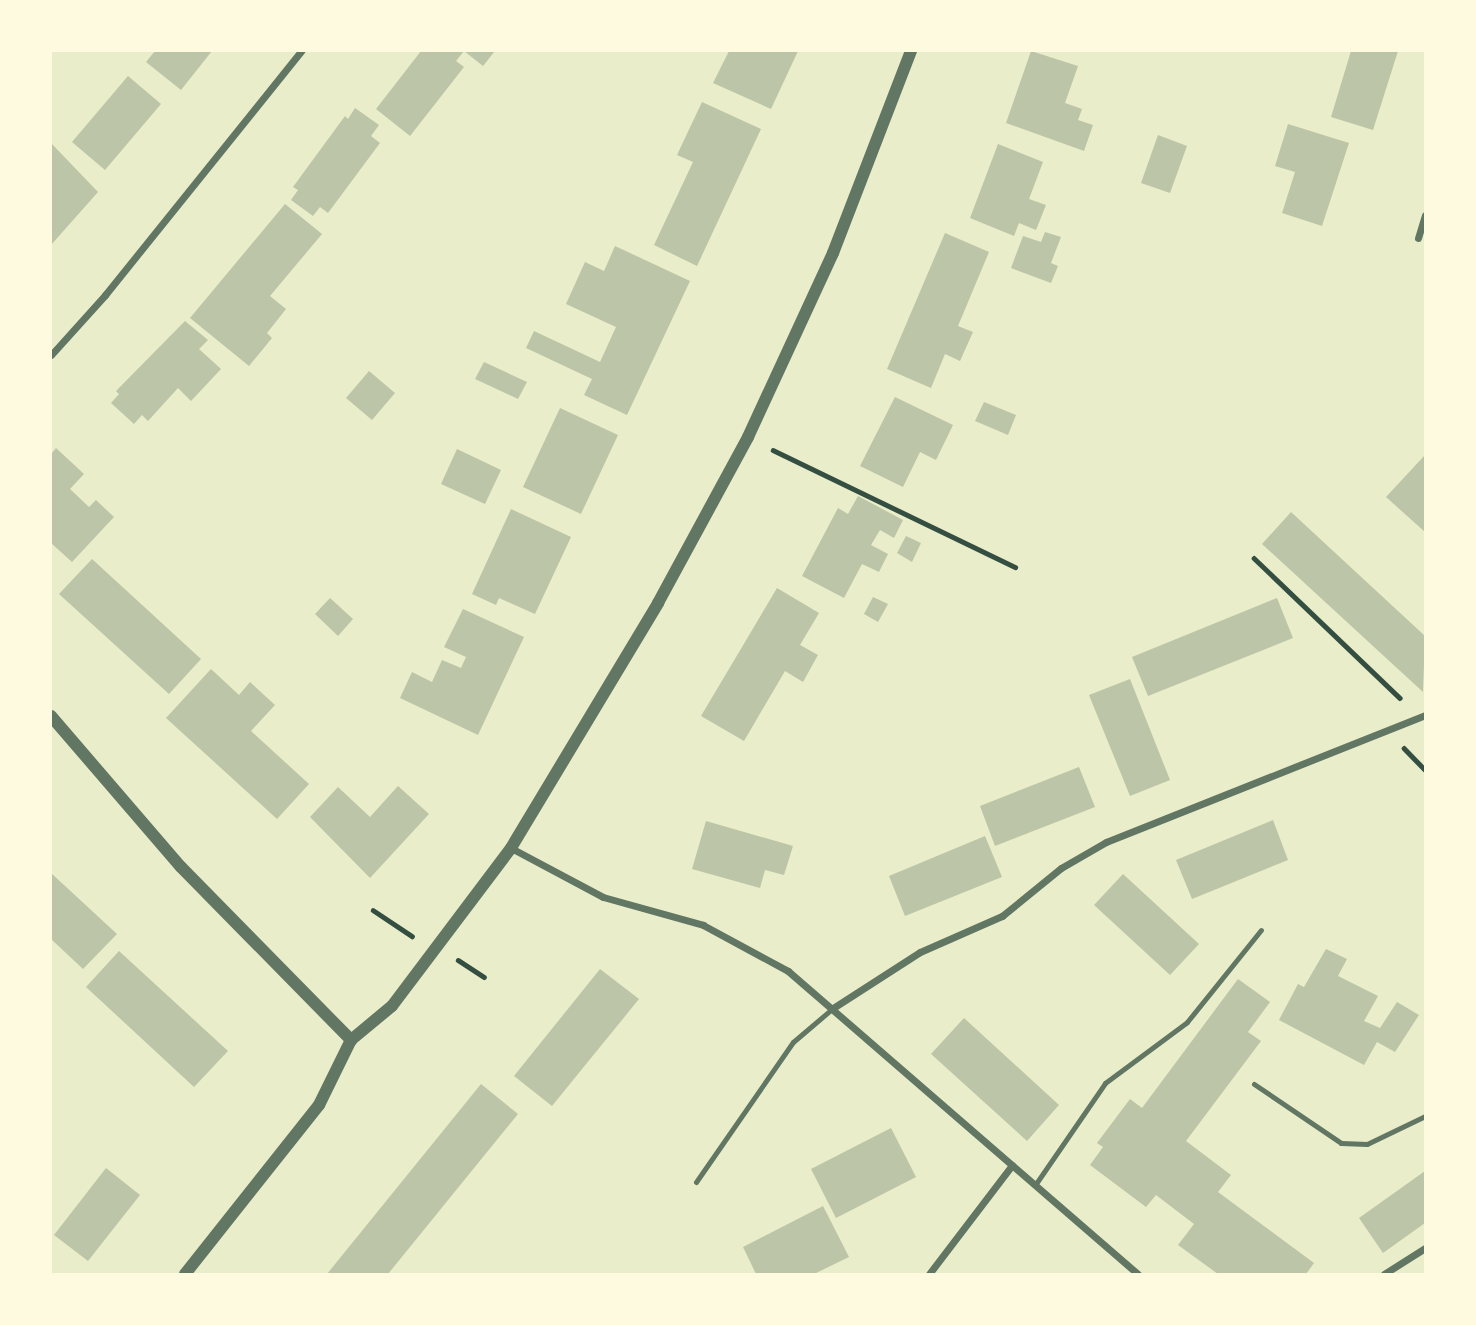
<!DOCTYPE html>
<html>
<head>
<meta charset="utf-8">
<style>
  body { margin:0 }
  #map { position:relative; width:1476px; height:1325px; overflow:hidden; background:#e9edc9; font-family:"Golos Text",sans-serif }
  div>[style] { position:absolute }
  .building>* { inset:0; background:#bcc5a7 }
  .path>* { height:4.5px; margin:-2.25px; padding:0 2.25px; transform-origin:2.25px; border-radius:2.25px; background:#344e41 }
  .service>* { height:5px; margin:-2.5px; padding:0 2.5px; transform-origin:2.5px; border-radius:2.5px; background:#617663 }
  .minor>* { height:7px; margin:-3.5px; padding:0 3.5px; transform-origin:3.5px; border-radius:3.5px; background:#617663 }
  .tertiary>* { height:12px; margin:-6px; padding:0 6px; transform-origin:6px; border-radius:6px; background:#617663 }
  span { translate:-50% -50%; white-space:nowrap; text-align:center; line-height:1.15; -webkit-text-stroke:5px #fefae0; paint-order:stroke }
  .frame { position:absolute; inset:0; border:52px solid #fefae0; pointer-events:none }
</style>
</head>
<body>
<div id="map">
  <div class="building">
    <div style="clip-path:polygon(155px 51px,212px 51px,181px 90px,146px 62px)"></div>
    <div style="clip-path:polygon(421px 51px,464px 51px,456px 61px,464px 67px,410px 136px,376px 109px)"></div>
    <div style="clip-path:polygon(464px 51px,495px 51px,483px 66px)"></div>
    <div style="clip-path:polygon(729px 51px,798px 51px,771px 109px,713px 83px)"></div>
    <div style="clip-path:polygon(1031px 51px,1078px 66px,1065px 103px,1082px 109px,1078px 120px,1093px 125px,1084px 151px,1006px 123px)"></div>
    <div style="clip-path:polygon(1351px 51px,1398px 51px,1373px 130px,1331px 117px)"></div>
    <div style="clip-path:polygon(128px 76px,161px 104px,105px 170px,72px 142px)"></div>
    <div style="clip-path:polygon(702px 102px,761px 129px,697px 266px,654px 245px,693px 162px,677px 155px)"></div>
    <div style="clip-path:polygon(355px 108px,379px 125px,371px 136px,380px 143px,328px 213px,320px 207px,313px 216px,291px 200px,298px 190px,293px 187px,345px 116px,348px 119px)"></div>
    <div style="clip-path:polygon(1288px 124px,1349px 143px,1322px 226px,1282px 213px,1295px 172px,1275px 166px)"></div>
    <div style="clip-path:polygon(1158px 135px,1187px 146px,1170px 193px,1141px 183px)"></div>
    <div style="clip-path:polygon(51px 143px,98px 192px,51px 245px)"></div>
    <div style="clip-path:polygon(998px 144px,1043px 162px,1029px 199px,1046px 205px,1036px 230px,1019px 223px,1014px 236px,970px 218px)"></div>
    <div style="clip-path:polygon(285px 204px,322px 234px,270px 296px,286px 309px,267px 333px,272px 338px,249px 366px,190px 318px)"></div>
    <div style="clip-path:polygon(1045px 232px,1061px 237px,1051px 263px,1058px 266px,1051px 283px,1011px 268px,1023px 236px,1041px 242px)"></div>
    <div style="clip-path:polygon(945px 233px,989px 252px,958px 326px,973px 332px,960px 361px,945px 354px,931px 388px,887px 369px)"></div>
    <div style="clip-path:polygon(615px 246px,690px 281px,627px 415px,584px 395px,592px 379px,526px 348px,534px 331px,600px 362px,616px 327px,566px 304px,585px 262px,604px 271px)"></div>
    <div style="clip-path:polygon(185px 321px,208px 340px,199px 349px,221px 369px,191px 401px,178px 388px,148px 421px,142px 415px,134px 424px,111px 403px,119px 394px,116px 391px)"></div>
    <div style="clip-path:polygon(484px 362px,527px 382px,518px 399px,475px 379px)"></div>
    <div style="clip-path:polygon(369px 371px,395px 393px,372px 420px,346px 398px)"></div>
    <div style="clip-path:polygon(895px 397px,953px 425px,936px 460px,920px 452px,903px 487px,860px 466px)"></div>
    <div style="clip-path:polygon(984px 402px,1016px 415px,1008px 435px,975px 421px)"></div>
    <div style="clip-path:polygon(560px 408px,618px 435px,581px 514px,523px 487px)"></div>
    <div style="clip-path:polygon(56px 448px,84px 474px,70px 489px,89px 507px,96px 500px,114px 517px,72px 562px,51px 543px,51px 454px)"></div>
    <div style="clip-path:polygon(457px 449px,501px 470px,485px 504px,441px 484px)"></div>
    <div style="clip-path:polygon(1425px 455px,1425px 532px,1386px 497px)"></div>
    <div style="clip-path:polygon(858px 496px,903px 520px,894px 538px,880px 530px,871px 545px,888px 554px,879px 572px,862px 564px,844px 598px,802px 576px,838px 508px,848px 514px)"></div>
    <div style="clip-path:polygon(511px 509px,571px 537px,535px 614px,499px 598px,496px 605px,472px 594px)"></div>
    <div style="clip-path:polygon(1291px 512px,1425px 636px,1423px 692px,1262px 544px)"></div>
    <div style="clip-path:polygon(906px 536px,921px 543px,912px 562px,897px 553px)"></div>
    <div style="clip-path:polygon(92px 559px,201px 659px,169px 694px,59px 594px)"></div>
    <div style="clip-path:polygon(777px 588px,819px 613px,800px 645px,818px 655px,803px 682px,785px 671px,744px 741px,701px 716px)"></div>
    <div style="clip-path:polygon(873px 597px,888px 604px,878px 622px,864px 614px)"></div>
    <div style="clip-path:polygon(330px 598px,353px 619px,338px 636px,315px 614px)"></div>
    <div style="clip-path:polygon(1277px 598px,1293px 638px,1148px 696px,1132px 657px)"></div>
    <div style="clip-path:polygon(463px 609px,524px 637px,478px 735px,400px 698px,412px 672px,432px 682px,442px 660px,461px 668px,466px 657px,444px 647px)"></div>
    <div style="clip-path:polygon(211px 669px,239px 695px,250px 682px,275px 705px,251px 731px,309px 784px,277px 819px,166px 718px)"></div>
    <div style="clip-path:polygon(1130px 679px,1170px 780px,1130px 796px,1089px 695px)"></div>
    <div style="clip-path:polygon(1079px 767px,1095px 807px,995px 846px,980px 806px)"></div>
    <div style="clip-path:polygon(398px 786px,429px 814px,370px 878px,310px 817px,338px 787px,370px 817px)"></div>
    <div style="clip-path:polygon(1273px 820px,1288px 860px,1192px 899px,1176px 860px)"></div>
    <div style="clip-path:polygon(706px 821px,793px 846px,784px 875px,765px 870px,760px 888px,692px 869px)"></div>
    <div style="clip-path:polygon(985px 836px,1002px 877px,905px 916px,889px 876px)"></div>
    <div style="clip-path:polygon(51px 873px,117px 934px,83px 969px,51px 939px)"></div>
    <div style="clip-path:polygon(1123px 874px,1199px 944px,1170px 975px,1094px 905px)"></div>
    <div style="clip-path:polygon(1326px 949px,1347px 959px,1338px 976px,1378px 996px,1364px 1021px,1380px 1028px,1397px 1002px,1419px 1015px,1395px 1052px,1377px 1042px,1364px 1065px,1279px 1020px,1298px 984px,1304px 987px)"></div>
    <div style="clip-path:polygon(119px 951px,228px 1051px,194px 1087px,86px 987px)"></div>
    <div style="clip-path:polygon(600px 969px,639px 999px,552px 1106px,514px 1076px)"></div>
    <div style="clip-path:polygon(1238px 979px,1270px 1002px,1248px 1032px,1261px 1041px,1186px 1141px,1231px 1175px,1218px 1192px,1314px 1263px,1306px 1274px,1218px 1274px,1178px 1245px,1194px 1224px,1156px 1195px,1146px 1207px,1090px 1165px,1103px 1147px,1097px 1143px,1130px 1099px,1142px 1108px)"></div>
    <div style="clip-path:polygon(964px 1018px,1059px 1105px,1027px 1141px,931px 1054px)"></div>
    <div style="clip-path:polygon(481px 1084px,518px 1114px,388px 1274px,327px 1274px)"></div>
    <div style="clip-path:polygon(891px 1128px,916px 1177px,836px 1218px,811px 1169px)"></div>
    <div style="clip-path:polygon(106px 1168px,140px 1195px,88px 1261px,54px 1235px)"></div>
    <div style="clip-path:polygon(1425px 1171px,1425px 1223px,1383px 1253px,1359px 1218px)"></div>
    <div style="clip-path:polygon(823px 1206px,849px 1257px,814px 1274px,756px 1274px,743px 1247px)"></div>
  </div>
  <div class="path">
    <div style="left:773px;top:450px;width:269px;rotate:25.8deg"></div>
    <div style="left:1254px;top:558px;width:202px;rotate:43.8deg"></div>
    <div style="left:1404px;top:748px;width:30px;rotate:46deg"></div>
    <div style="left:373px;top:910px;width:47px;rotate:33.7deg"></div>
    <div style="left:458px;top:960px;width:31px;rotate:33deg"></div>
  </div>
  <div class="service">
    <div style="left:1254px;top:1084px;width:105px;rotate:34.1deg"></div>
    <div style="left:1341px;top:1143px;width:26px;rotate:2deg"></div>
    <div style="left:1367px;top:1144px;width:64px;rotate:-25.8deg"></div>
    <div style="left:696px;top:1182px;width:170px;rotate:-55.3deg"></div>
    <div style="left:793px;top:1042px;width:52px;rotate:-40.4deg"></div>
    <div style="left:1035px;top:1185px;width:124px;rotate:-55.5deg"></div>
    <div style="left:1105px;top:1083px;width:102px;rotate:-36.6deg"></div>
    <div style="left:1187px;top:1022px;width:118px;rotate:-51.2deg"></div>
  </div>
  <div class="minor">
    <div style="left:1418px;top:238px;width:24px;rotate:-73deg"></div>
    <div style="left:51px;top:355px;width:81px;rotate:-48deg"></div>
    <div style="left:105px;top:295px;width:313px;rotate:-51.2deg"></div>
    <div style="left:511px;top:848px;width:104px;rotate:28deg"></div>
    <div style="left:603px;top:897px;width:104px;rotate:15.6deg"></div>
    <div style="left:703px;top:925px;width:97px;rotate:28.4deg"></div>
    <div style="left:788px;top:971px;width:463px;rotate:40.9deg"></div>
    <div style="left:833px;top:1008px;width:103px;rotate:-32.8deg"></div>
    <div style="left:920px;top:952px;width:90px;rotate:-23.7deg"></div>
    <div style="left:1002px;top:916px;width:76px;rotate:-39.1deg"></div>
    <div style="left:1061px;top:868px;width:52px;rotate:-30deg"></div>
    <div style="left:1106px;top:842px;width:343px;rotate:-21.7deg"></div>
    <div style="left:929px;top:1274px;width:137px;rotate:-52.7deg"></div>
    <div style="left:1384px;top:1274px;width:49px;rotate:-32.4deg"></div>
  </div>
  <div class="tertiary">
    <div style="left:51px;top:716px;width:199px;rotate:49.3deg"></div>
    <div style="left:181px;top:867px;width:243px;rotate:45.5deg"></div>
    <div style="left:185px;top:1274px;width:216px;rotate:-51.6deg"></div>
    <div style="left:319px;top:1105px;width:72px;rotate:-63.8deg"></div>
    <div style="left:351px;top:1040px;width:53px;rotate:-39.7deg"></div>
    <div style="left:392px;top:1006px;width:198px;rotate:-53deg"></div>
    <div style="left:511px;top:848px;width:286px;rotate:-59deg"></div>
    <div style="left:658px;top:603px;width:189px;rotate:-61.5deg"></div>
    <div style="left:748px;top:437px;width:203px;rotate:-65.2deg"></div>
    <div style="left:833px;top:253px;width:217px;rotate:-68.9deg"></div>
  </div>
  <div class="frame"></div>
</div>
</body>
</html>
